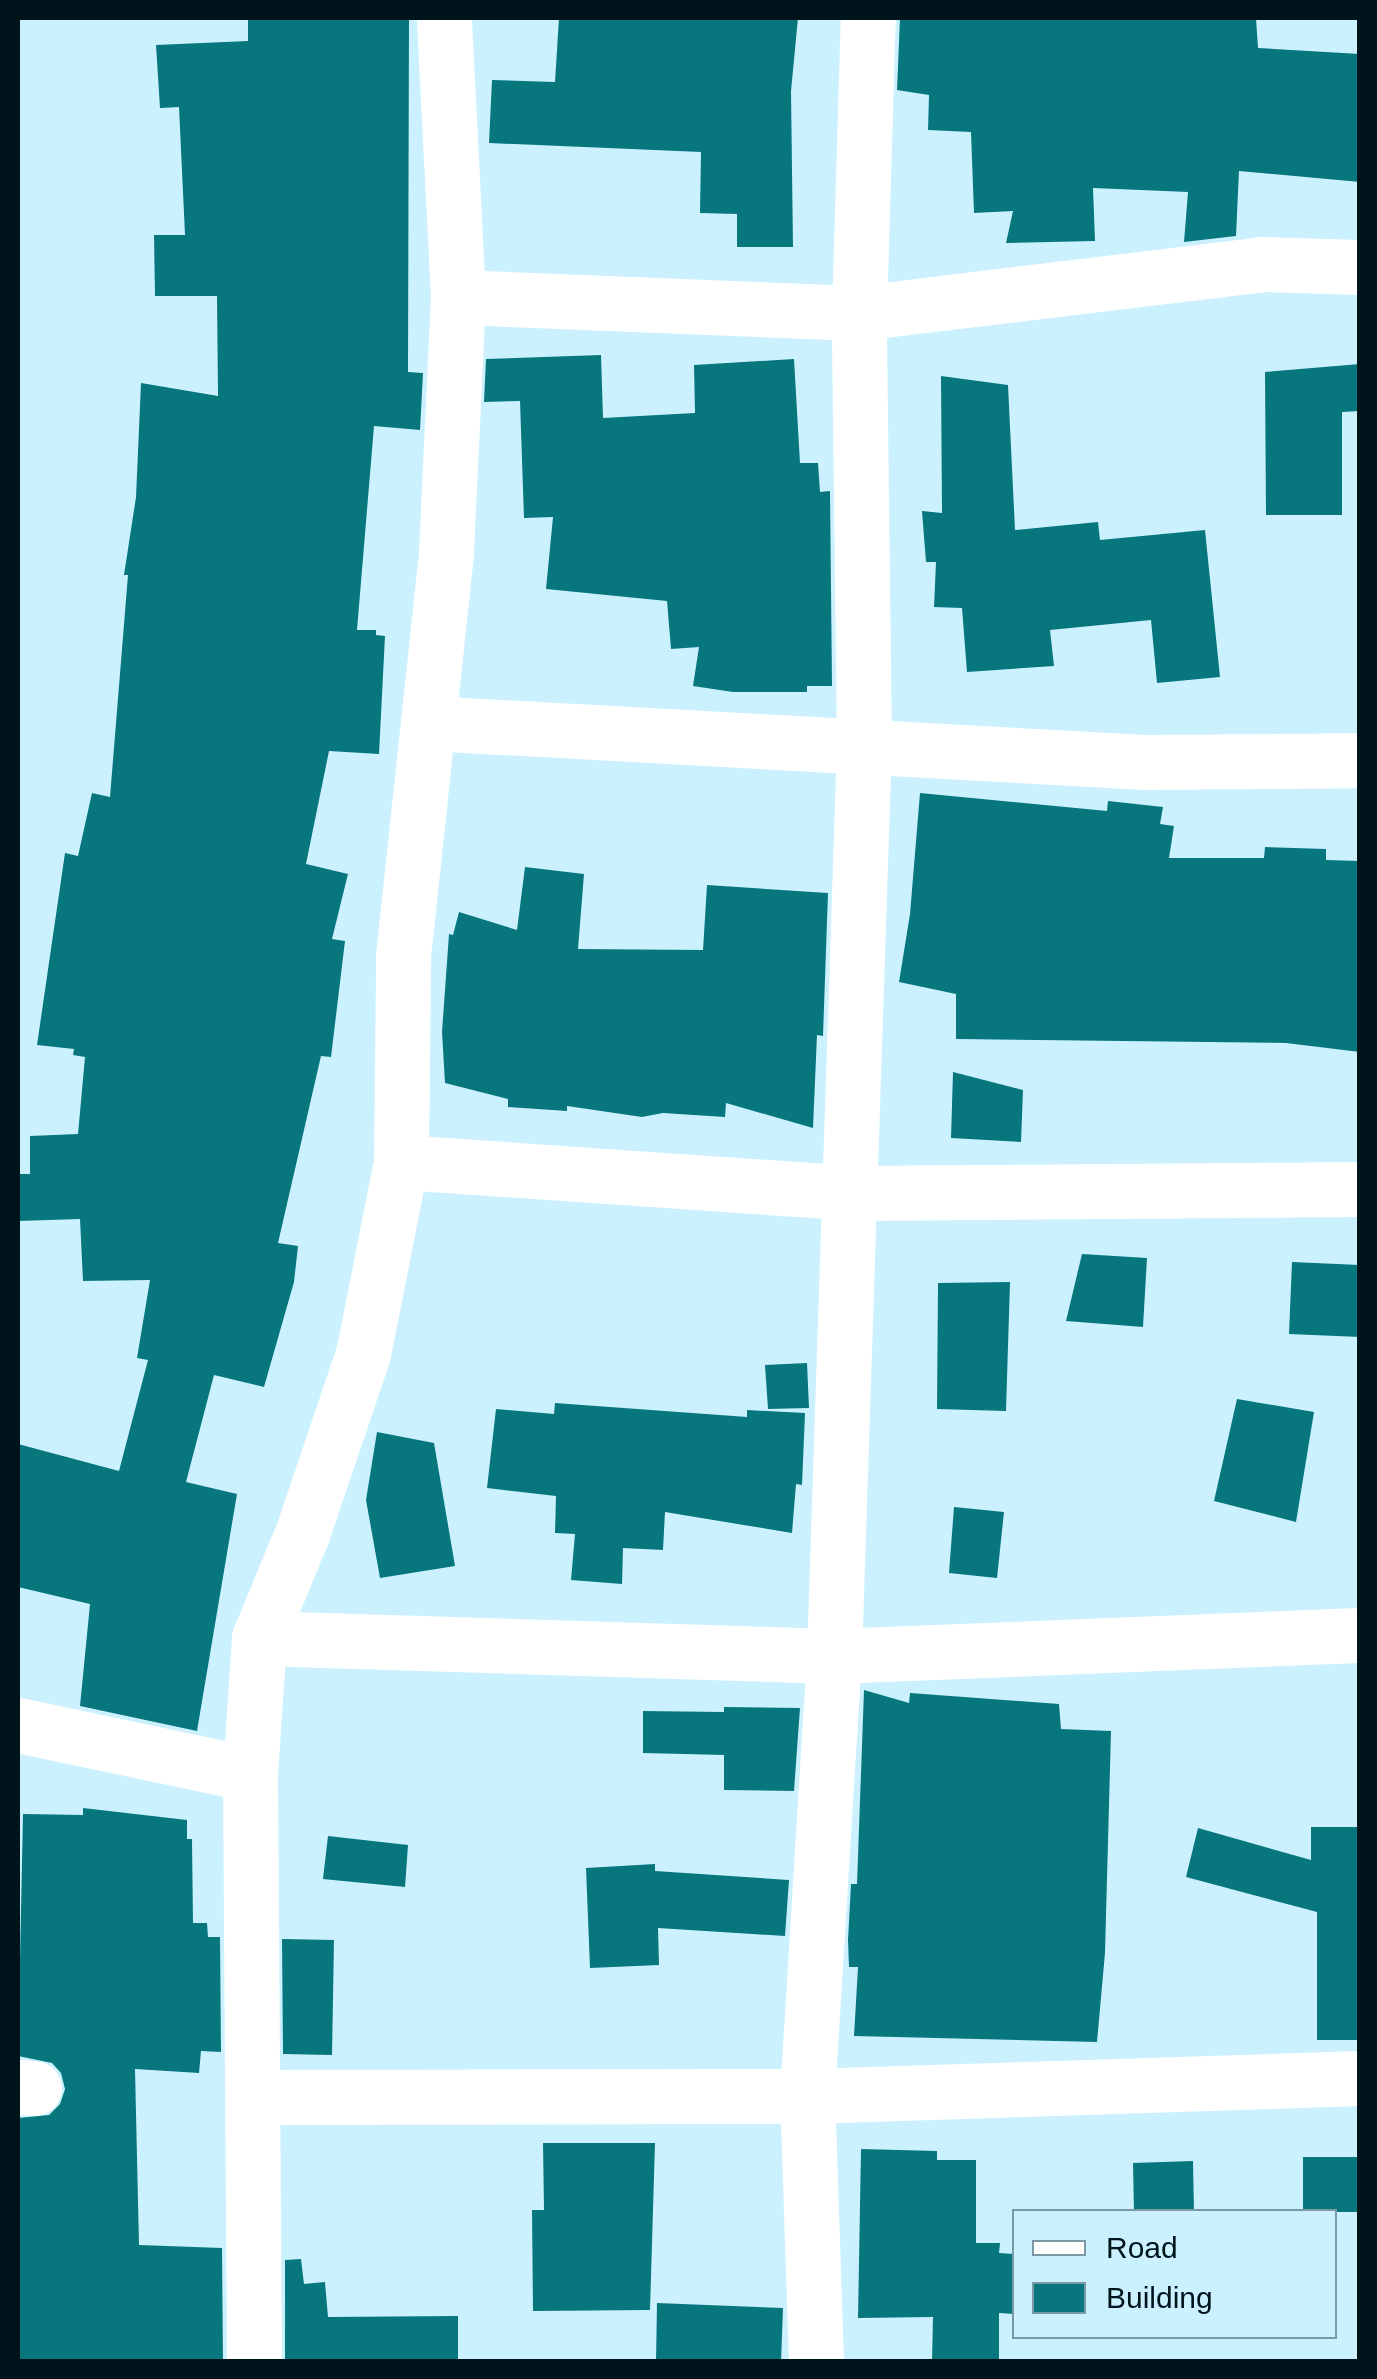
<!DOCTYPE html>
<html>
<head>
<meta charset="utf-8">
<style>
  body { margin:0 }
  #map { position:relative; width:1377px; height:2379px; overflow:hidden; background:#cbf1ff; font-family:Arial,sans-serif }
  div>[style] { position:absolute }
  .building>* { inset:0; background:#07777d }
  .minor>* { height:55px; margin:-27.5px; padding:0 27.5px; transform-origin:27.5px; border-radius:27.5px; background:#fff }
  span { translate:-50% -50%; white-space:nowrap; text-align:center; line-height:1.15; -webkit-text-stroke:8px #cbf1ff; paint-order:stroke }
  .frame { position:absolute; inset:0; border:20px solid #00141c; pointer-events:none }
  .legend { position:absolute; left:1012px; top:2209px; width:325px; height:130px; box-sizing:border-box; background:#cbf1ff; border:2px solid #7a99a4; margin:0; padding:12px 18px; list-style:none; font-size:30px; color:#00141c }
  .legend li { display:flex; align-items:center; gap:20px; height:50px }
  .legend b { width:50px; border:2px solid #7a99a4 }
</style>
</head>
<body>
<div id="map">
  <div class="building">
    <div style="clip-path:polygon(248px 18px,409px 18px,408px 372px,423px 373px,420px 430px,374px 426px,357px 630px,376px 630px,376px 635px,385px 636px,379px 754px,329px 751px,306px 864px,348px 874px,332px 939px,345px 941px,331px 1057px,321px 1056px,278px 1243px,298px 1246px,294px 1282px,264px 1387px,214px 1375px,186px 1482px,237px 1494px,197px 1731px,80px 1706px,90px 1604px,18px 1587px,18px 1444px,119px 1471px,148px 1360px,137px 1358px,150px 1280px,83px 1281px,80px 1219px,18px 1221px,18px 1174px,30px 1174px,30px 1136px,78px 1134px,85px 1057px,73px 1055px,74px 1049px,37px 1045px,65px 853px,78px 856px,92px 793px,110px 797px,128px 575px,124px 575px,136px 497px,141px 383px,218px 396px,217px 296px,155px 296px,154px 235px,185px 235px,179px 107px,160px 108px,156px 45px,248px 41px)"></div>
    <div style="clip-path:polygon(559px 18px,798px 18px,791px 91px,793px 247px,737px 247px,737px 214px,700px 213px,701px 152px,489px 143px,492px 80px,555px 82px)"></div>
    <div style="clip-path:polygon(900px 18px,1256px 18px,1258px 48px,1360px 54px,1360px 182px,1239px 171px,1236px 236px,1184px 242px,1188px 192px,1093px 188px,1095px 241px,1006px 243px,1013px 211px,974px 213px,971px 132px,928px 130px,929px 95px,897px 90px)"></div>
    <div style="clip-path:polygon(601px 355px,603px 418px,695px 413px,694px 365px,794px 359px,800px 463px,818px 463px,820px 492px,830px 491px,832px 686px,807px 686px,807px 692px,733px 692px,693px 686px,699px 647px,671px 649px,667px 601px,546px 589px,553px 517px,524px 518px,520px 401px,484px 402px,486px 359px)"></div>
    <div style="clip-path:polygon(1360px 364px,1360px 411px,1342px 412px,1342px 515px,1266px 515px,1265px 372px)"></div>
    <div style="clip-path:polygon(941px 376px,1008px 385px,1015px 530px,1098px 522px,1100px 540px,1205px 530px,1220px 677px,1157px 683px,1151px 620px,1050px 630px,1054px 666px,967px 672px,962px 608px,934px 607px,936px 562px,926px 562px,922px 511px,942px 513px)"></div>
    <div style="clip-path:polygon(920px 793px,1107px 811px,1108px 801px,1163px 807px,1160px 824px,1174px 826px,1169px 858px,1264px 858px,1265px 847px,1326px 849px,1326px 860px,1360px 861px,1360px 1052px,1286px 1043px,956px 1039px,956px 994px,899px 982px,910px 914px)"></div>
    <div style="clip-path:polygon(525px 867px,584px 874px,578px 949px,703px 950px,707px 885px,828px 893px,823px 1036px,817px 1035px,813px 1128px,726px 1103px,725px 1117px,663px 1113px,642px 1117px,567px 1106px,567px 1111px,508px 1107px,508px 1099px,445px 1083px,442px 1032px,449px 934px,453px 935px,459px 912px,517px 930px)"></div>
    <div style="clip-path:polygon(953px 1072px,1023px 1090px,1021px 1142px,951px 1138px)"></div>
    <div style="clip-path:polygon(1082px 1254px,1147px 1258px,1143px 1327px,1066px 1321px)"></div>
    <div style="clip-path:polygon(1292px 1262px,1360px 1265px,1360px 1337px,1289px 1334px)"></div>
    <div style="clip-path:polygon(1010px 1282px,1006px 1411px,937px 1409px,938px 1283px)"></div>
    <div style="clip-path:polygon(807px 1363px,809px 1408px,768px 1409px,765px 1365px)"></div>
    <div style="clip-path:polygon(1237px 1399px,1314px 1412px,1296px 1522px,1214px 1501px)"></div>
    <div style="clip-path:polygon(555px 1403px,747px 1417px,747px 1410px,805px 1413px,802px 1485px,796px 1484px,792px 1533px,665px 1512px,663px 1550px,623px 1548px,622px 1584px,571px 1580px,575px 1534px,555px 1533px,556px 1496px,487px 1488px,496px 1409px,554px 1414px)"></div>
    <div style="clip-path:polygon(377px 1432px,434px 1443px,455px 1566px,380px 1578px,366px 1500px)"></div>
    <div style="clip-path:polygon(954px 1507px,1004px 1512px,997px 1578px,949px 1573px)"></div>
    <div style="clip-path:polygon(864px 1690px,909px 1703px,910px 1693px,1059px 1704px,1061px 1729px,1111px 1731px,1105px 1953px,1097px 2042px,854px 2036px,858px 1967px,849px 1967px,848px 1940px,851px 1884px,857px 1884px)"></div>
    <div style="clip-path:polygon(724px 1707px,800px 1708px,794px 1791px,724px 1790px,724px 1755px,643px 1753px,643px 1711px,724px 1712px)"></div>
    <div style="clip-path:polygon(83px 1808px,187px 1820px,187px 1839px,192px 1839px,193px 1923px,207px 1923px,208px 1937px,220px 1937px,221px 2052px,201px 2051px,199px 2073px,135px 2069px,139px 2245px,222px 2248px,223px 2362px,18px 2362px,18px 2118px,49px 2115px,60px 2104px,65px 2089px,61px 2073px,52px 2063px,18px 2056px,23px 1814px,83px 1815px)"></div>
    <div style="clip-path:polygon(1311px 1827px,1360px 1827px,1360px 2040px,1317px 2040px,1317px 1912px,1186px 1877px,1198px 1828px,1311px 1860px)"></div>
    <div style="clip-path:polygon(328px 1836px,408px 1845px,405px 1887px,323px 1879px)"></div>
    <div style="clip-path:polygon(655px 1864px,655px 1871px,789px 1880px,785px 1936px,658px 1928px,659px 1965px,590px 1968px,586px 1868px)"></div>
    <div style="clip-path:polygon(282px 1939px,334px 1940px,332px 2055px,283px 2054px)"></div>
    <div style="clip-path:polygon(543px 2143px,655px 2143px,650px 2310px,533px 2311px,532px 2210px,544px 2210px)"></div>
    <div style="clip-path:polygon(861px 2149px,937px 2151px,937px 2160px,976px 2160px,976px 2243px,1000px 2243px,999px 2253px,1014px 2254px,1014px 2314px,999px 2313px,999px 2362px,932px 2362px,933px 2317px,858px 2318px)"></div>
    <div style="clip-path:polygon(1303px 2157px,1360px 2157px,1360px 2212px,1303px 2212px)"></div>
    <div style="clip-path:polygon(1193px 2161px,1194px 2212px,1134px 2212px,1133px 2163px)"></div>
    <div style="clip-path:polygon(301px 2259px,304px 2284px,325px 2282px,328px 2317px,458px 2316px,458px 2362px,285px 2362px,285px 2260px)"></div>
    <div style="clip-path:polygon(657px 2303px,783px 2308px,781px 2362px,656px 2362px)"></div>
  </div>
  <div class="minor">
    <div style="left:458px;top:297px;width:401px;rotate:2.3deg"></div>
    <div style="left:859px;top:313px;width:405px;rotate:-6.9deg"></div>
    <div style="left:1261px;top:264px;width:99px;rotate:1.7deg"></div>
    <div style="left:428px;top:723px;width:719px;rotate:3.11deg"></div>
    <div style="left:1146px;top:762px;width:214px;rotate:-0.5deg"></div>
    <div style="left:401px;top:1162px;width:450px;rotate:3.9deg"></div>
    <div style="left:850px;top:1193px;width:510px;rotate:-0.45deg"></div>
    <div style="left:259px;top:1638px;width:575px;rotate:1.79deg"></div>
    <div style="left:834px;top:1656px;width:526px;rotate:-2.29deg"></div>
    <div style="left:18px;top:1725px;width:237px;rotate:11.9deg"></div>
    <div style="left:18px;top:2087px;width:16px;rotate:4deg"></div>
    <div style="left:254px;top:2097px;width:553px;rotate:-0.1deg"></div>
    <div style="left:807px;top:2096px;width:553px;rotate:-1.86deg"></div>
    <div style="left:254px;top:2362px;width:588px;rotate:-90.39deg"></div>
    <div style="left:250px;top:1774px;width:136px;rotate:-86.2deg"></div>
    <div style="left:259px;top:1638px;width:116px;rotate:-67.6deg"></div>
    <div style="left:303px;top:1531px;width:187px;rotate:-71.3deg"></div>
    <div style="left:363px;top:1354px;width:196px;rotate:-78.8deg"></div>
    <div style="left:401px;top:1162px;width:206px;rotate:-89.4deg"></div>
    <div style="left:403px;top:956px;width:407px;rotate:-83.9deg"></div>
    <div style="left:446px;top:551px;width:254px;rotate:-87.3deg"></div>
    <div style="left:458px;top:297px;width:279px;rotate:-92.9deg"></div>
    <div style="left:816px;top:2362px;width:266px;rotate:-91.9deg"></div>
    <div style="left:807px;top:2096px;width:441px;rotate:-86.5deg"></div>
    <div style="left:834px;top:1656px;width:912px;rotate:-88.12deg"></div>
    <div style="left:864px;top:744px;width:431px;rotate:-90.7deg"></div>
    <div style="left:859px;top:313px;width:295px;rotate:-88.3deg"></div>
  </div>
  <div class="frame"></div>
  <ul class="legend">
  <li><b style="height:12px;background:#fff"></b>Road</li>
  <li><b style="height:28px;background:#07777d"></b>Building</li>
  </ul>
</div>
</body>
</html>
